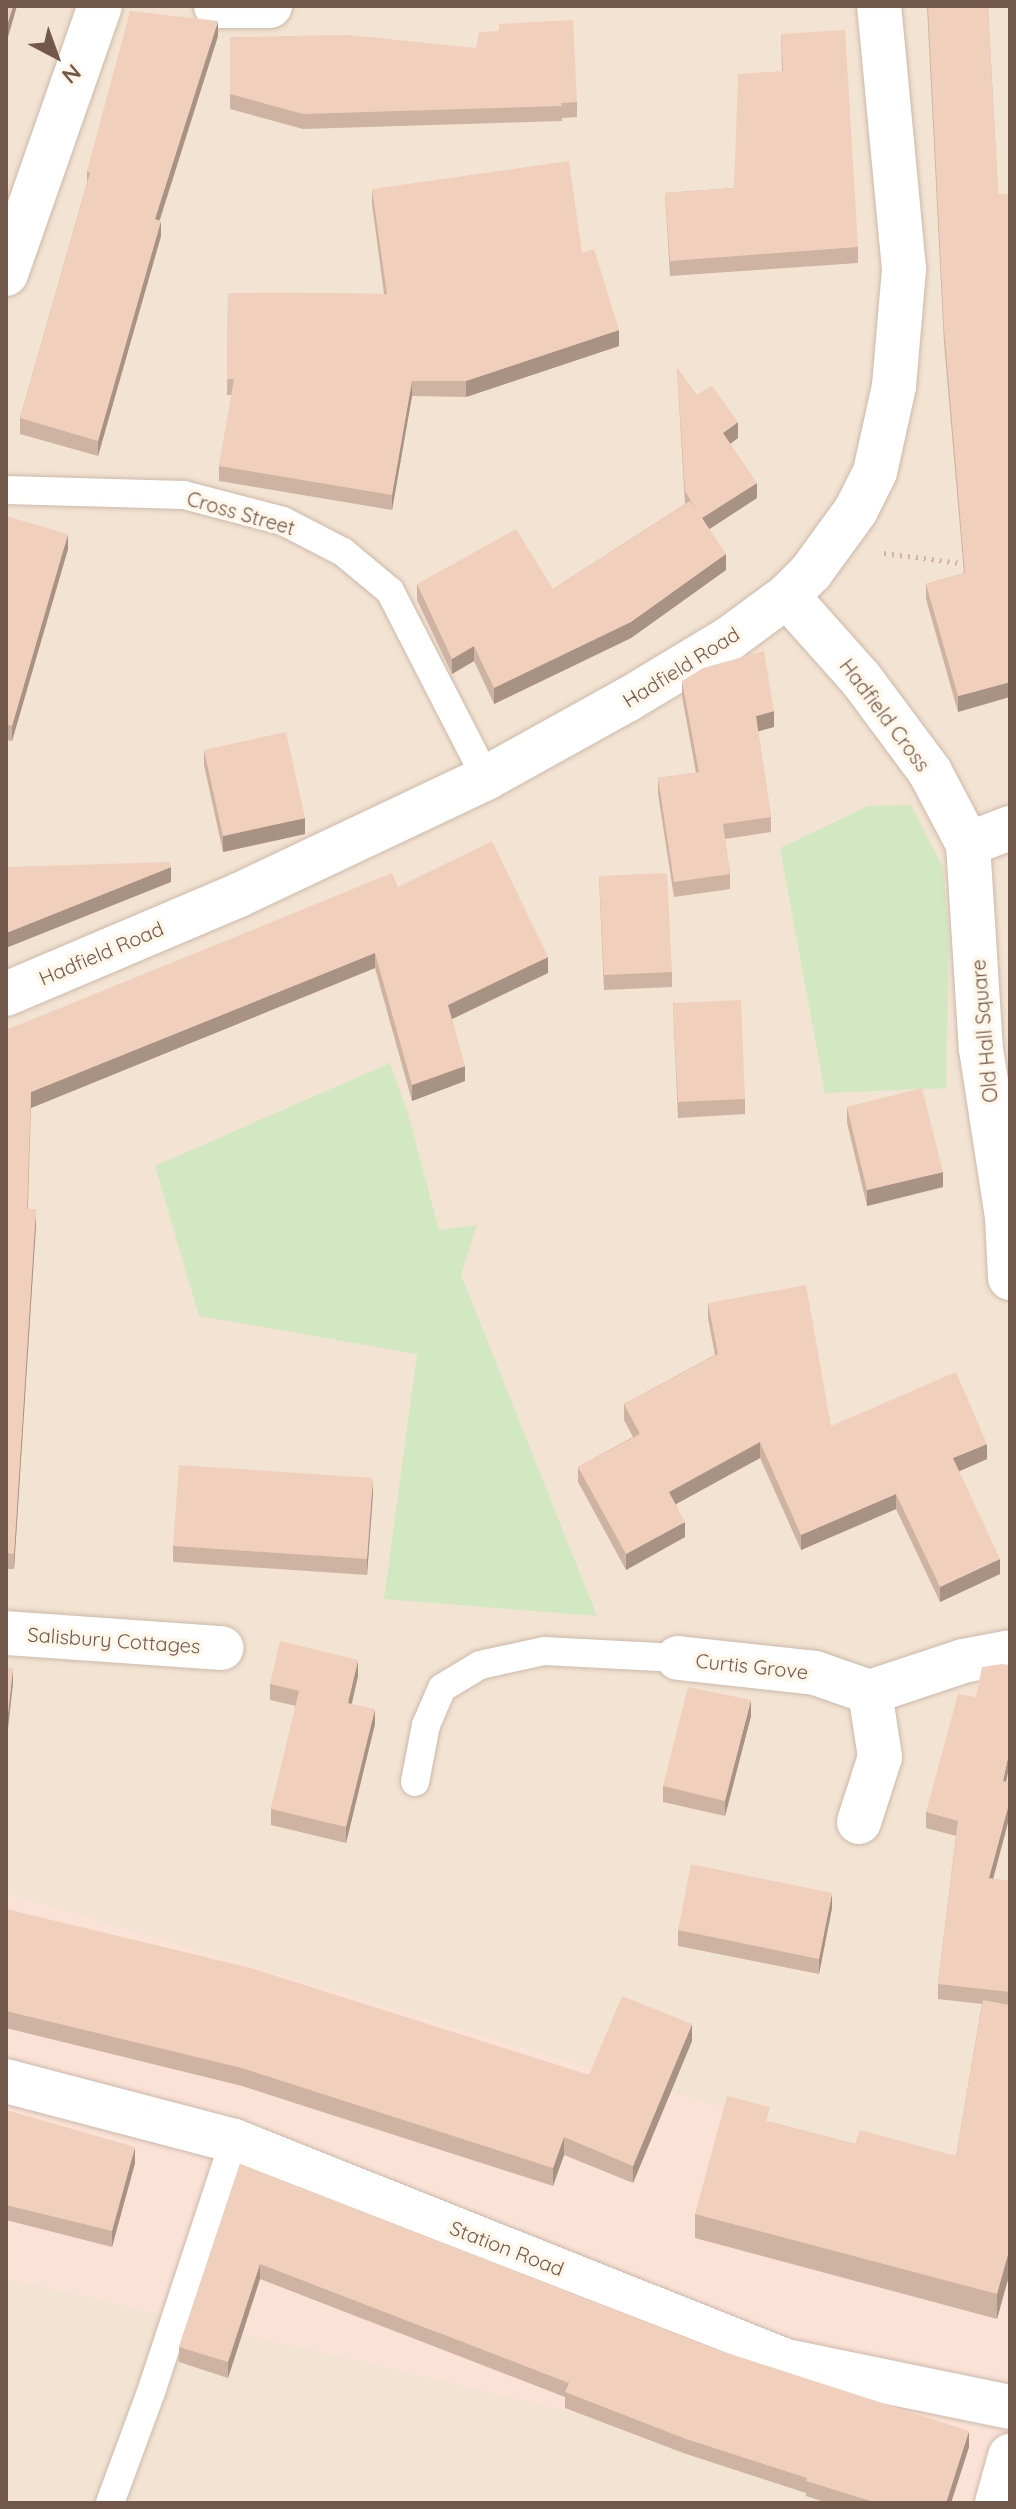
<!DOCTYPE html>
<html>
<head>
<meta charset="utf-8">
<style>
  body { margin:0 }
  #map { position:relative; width:1016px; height:2509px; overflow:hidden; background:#fbf2e3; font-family:Quicksand,sans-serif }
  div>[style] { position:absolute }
  .residential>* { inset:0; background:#f3e3d2 }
  .commercial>* { inset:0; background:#fbe2d7 }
  .green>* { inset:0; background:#d2e8c2 }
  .path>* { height:5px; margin-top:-2.5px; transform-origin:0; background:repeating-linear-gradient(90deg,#d4b49f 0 2px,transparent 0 8px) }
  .roads { filter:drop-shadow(0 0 2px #ccb9aa) drop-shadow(0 0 2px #ccb9aa) }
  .lane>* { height:28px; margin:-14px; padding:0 14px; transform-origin:14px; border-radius:14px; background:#fff }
  .street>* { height:44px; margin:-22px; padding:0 22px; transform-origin:22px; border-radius:22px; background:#fff }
  .secondary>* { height:44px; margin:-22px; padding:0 22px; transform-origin:22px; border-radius:22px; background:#fff }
  .wall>* { inset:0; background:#ceb3a2 }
  .shaded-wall>* { inset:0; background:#a89284 }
  .building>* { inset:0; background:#f0d0bc }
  span { translate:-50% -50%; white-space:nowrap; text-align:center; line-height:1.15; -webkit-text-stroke:7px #fef6e9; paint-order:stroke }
  .street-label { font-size:20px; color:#72584a }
  .frame { position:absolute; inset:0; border:8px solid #72584a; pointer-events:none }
  .north { position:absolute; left:16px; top:16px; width:80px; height:80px; -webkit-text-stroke:6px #fef6e9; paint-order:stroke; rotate:139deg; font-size:22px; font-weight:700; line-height:32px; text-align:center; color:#72584a }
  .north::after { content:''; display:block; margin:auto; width:28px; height:36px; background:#72584a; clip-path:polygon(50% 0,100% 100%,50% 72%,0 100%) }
</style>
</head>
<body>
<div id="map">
  <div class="residential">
    <div style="clip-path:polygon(6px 6px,1010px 6px,1010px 2503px,6px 2503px)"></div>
  </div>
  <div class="commercial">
    <div style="clip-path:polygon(6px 1893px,1010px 2194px,1010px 2503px,959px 2503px,6px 2278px)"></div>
  </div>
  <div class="green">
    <div style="clip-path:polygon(911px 805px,943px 868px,949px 940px,946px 1088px,825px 1093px,780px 848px,868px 806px)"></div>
    <div style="clip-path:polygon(390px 1063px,408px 1114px,439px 1230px,477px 1225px,461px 1275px,597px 1616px,384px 1599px,417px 1354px,199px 1316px,155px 1166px)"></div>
  </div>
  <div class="path">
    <div style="left:884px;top:553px;width:86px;rotate:7.4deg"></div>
  </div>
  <div class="roads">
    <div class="lane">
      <div style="left:6px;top:490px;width:178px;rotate:1.6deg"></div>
      <div style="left:184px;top:495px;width:102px;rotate:14.7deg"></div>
      <div style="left:283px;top:521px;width:68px;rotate:27.3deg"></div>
      <div style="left:343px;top:552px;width:61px;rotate:39.7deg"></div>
      <div style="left:390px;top:591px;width:210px;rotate:62.8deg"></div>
      <div style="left:415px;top:1782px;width:58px;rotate:-79.1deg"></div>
      <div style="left:426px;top:1725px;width:40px;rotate:-66.6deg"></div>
      <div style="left:442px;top:1688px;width:44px;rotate:-31.2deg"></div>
      <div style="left:480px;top:1665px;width:66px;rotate:-12.3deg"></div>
      <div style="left:544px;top:1651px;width:134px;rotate:3deg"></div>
      <div style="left:110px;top:2503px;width:118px;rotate:-69.7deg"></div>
      <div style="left:151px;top:2392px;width:264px;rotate:-71.7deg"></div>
    </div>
    <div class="street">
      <div style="left:216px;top:6px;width:54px"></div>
      <div style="left:6px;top:274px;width:284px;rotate:-70.7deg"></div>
      <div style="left:787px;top:596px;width:111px;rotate:48.3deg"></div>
      <div style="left:861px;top:679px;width:116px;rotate:53.4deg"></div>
      <div style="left:930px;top:772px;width:81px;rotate:62.2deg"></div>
      <div style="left:968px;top:844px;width:205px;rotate:86.4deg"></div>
      <div style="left:981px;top:1049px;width:169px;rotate:81.2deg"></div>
      <div style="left:1007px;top:1216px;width:62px;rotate:87.2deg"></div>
      <div style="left:968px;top:844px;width:45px;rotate:-20.9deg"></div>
      <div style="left:6px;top:1633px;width:216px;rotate:4deg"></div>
      <div style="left:678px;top:1658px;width:138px;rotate:6.2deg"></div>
      <div style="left:815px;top:1673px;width:58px;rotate:19.1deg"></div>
      <div style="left:870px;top:1692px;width:98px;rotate:-18.4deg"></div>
      <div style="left:963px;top:1661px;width:48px;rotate:-10.8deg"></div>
      <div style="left:859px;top:1822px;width:68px;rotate:-72.1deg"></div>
      <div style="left:880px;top:1757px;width:66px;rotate:-98.7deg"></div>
      <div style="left:6px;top:2081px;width:236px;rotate:14.7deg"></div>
      <div style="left:234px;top:2141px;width:594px;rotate:21.73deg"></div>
      <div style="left:786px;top:2361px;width:229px;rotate:11.6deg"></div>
      <div style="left:997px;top:2503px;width:49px;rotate:-74.5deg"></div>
    </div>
    <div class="secondary">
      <div style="left:6px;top:994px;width:253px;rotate:-23deg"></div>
      <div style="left:239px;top:895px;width:273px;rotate:-25.3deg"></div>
      <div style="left:486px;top:778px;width:161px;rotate:-29deg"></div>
      <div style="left:627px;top:700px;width:120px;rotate:-31deg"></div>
      <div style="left:730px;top:638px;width:71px;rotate:-36.4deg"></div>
      <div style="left:787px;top:596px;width:34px;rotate:-45deg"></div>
      <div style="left:811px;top:572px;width:77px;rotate:-54deg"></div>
      <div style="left:856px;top:510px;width:42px;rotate:-63.4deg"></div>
      <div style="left:875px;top:472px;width:88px;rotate:-77.5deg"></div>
      <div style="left:894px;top:386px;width:117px;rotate:-85.1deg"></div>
      <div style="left:904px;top:269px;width:264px;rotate:-95.4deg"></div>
    </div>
  </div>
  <div class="wall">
    <div style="clip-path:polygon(927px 6px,988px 6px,998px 194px,958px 712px,926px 599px,926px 584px,964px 573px,944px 343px)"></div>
    <div style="clip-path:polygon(781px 34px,858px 247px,858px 263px,670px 276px,665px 193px,734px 188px,782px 71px)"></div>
    <div style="clip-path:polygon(218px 36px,160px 220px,161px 236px,98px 456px,20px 434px,20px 418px,87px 183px,87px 171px)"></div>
    <div style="clip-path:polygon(230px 37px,577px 102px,577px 117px,562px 118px,562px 121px,303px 129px,230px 109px)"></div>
    <div style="clip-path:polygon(372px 189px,582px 253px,619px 346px,466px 397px,412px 396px,392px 510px,219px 481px,219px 466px,232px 395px,227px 395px,228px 293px,384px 294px,372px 204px)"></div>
    <div style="clip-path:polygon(677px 368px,696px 395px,738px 438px,730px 444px,757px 498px,709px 529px,726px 570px,631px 638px,494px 704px,474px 661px,452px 674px,417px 600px,417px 584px,553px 589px,685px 504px)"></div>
    <div style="clip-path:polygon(6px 516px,68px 549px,12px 741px,6px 740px)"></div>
    <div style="clip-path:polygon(682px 681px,774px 727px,758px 731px,771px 817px,771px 832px,725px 839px,730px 874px,730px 889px,674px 897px,658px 794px,658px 778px,696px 773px,682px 696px)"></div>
    <div style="clip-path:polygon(204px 750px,305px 834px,223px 852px,204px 765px)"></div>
    <div style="clip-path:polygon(599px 876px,672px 972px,672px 987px,604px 990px)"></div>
    <div style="clip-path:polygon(398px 887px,548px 973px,452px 1019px,465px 1081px,412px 1101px,375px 968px,31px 1108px,28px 1209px,36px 1225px,14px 1569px,6px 1569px,6px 1030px)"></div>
    <div style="clip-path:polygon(673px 1003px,745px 1099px,745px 1114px,678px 1118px)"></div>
    <div style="clip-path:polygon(847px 1107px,943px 1187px,867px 1206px,847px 1123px)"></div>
    <div style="clip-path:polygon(708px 1303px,831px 1426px,987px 1459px,959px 1471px,1000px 1574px,940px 1602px,896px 1509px,801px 1550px,760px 1458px,676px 1504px,685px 1537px,626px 1570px,578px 1482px,578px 1467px,633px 1437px,624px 1420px,624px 1404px,715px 1355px,708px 1318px)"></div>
    <div style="clip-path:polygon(373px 1493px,367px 1575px,173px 1562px,173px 1546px)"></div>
    <div style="clip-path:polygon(358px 1676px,352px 1704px,375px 1724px,346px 1843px,271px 1825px,271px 1809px,296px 1706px,270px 1700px,270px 1684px)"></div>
    <div style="clip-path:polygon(751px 1716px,725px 1816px,663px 1802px,663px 1786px)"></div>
    <div style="clip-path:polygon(1006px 1782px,1010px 1783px,1010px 1815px,993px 1879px,1010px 1881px,1010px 2272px,997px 2319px,695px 2238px,695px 2214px,770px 2122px,855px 2144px,956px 2156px,982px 2004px,938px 1999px,938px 1984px,956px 1836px,926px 1828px,926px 1812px)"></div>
    <div style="clip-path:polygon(832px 1908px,819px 1974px,678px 1946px,678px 1930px)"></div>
    <div style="clip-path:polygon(6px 1909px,589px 2075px,692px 2041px,633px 2183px,564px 2155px,553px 2186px,242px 2086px,6px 2028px)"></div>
    <div style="clip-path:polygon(6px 2110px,135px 2163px,112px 2247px,6px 2220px)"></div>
    <div style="clip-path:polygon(240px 2164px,969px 2447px,951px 2503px,828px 2503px,806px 2496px,806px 2493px,686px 2454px,565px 2408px,565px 2397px,260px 2279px,228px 2378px,179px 2362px,179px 2347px)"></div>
  </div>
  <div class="shaded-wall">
    <div style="clip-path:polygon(13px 6px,17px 6px,6px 44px,6px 28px)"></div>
    <div style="clip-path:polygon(218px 21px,218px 36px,155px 234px,155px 219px)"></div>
    <div style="clip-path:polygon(161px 221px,161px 236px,98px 456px,98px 441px)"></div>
    <div style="clip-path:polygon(619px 330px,619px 346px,466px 397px,466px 381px)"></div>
    <div style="clip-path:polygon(412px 381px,412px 396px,392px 510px,392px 495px)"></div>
    <div style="clip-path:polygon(738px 422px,738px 438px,723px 449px,723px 433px)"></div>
    <div style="clip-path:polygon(757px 483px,757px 498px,702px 534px,702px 518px)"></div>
    <div style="clip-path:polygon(68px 534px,68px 549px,12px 741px,12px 726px)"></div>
    <div style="clip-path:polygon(726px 554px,726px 570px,631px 638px,494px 704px,494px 688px)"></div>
    <div style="clip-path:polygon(474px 646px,474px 661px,452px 674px,452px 659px)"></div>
    <div style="clip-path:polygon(1010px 682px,1010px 697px,958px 712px,958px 696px)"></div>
    <div style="clip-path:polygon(774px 711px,774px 727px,756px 732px,756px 716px)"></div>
    <div style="clip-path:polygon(305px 818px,305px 834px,223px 852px,223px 836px)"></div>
    <div style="clip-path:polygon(171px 867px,171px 882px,6px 948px,6px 933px)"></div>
    <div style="clip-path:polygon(375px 953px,375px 968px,31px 1108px,31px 1092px)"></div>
    <div style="clip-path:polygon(548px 957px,548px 973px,448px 1021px,448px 1005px)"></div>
    <div style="clip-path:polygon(465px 1066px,465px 1081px,412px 1101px,412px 1085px)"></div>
    <div style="clip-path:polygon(943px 1172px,943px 1187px,867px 1206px,867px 1190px)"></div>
    <div style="clip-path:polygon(36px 1209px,36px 1225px,14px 1569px,14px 1554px)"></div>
    <div style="clip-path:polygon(760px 1442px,760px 1458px,669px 1508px,669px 1492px)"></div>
    <div style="clip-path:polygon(987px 1444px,987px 1459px,953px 1474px,953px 1458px)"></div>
    <div style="clip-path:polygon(373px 1478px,373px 1493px,367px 1575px,367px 1559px)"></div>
    <div style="clip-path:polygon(896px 1494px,896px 1509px,801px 1550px,801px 1535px)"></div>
    <div style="clip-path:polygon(685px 1522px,685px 1537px,626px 1570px,626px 1554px)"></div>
    <div style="clip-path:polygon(1000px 1559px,1000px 1574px,940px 1602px,940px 1587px)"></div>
    <div style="clip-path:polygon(358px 1660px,358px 1676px,348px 1718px,348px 1703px)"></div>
    <div style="clip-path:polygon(13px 1668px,13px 1684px,6px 1746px,6px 1731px)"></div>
    <div style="clip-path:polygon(751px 1700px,751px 1716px,725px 1816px,725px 1801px)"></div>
    <div style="clip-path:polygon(375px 1709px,375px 1724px,346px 1843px,346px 1827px)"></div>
    <div style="clip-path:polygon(1010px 1748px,1010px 1763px,1003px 1797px,1003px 1781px)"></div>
    <div style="clip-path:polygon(1010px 1800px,1010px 1815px,989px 1894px,989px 1878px)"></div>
    <div style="clip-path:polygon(832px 1893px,832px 1908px,819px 1974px,819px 1959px)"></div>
    <div style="clip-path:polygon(692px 2024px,692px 2041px,633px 2183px,633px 2166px)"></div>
    <div style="clip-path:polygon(564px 2137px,564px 2155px,553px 2186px,553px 2168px)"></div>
    <div style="clip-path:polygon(135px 2147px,135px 2163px,112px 2247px,112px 2231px)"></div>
    <div style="clip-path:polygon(1010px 2247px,1010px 2272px,997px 2319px,997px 2294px)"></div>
    <div style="clip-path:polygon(260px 2264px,260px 2279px,228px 2378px,228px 2362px)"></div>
    <div style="clip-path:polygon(969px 2431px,969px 2447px,951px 2503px,946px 2503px)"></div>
  </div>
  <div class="building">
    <div style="clip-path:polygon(6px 6px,13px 6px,6px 28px)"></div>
    <div style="clip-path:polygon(928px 6px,988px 6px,998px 194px,1010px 194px,1010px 682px,958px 696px,926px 584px,965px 573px,944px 328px)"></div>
    <div style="clip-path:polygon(130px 11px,218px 21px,155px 219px,161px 221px,98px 441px,20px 418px,90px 173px,87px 171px)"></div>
    <div style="clip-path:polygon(573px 20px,577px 102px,561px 103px,562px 106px,303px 114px,230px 94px,230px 37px,349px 35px,476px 48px,479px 32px,499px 31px,499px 24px)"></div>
    <div style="clip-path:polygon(845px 30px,858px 247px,670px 261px,665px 193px,734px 188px,738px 74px,783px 71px,781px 34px)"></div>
    <div style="clip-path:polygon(569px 161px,582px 253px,594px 249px,619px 330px,466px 381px,412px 381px,392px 495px,219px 466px,234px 379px,227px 379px,228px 293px,387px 294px,372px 189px)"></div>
    <div style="clip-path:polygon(677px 368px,696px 395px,712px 386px,738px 422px,723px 433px,757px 483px,702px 518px,726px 554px,631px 622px,494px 688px,474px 646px,452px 659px,417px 584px,516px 529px,553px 589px,690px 501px,697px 511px,685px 491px)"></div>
    <div style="clip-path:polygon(6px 516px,68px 534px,12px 726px,6px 724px)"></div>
    <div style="clip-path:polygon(764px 651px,774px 711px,756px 716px,771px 817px,723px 824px,730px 874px,674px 882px,658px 778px,699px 772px,682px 681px,703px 668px)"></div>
    <div style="clip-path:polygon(286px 732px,305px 818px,223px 836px,204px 750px)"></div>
    <div style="clip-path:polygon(492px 841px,548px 957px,448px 1005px,465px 1066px,412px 1085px,375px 953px,31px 1092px,27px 1209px,36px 1209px,14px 1554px,6px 1553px,6px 1030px,392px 873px,398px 887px)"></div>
    <div style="clip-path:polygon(170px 862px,171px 867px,6px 933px,6px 867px)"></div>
    <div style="clip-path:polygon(667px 873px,672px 972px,604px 975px,599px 876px)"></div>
    <div style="clip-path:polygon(741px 1000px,745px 1099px,678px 1102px,673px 1003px)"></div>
    <div style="clip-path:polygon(922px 1088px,943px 1172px,867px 1190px,847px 1107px)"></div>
    <div style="clip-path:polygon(806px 1285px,831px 1426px,956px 1372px,987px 1444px,953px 1458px,1000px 1559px,940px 1587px,896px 1494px,801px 1535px,760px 1442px,669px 1492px,685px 1522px,626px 1554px,578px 1467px,640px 1434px,624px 1404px,718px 1354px,708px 1303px)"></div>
    <div style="clip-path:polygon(179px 1465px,373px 1478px,367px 1559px,173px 1546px)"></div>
    <div style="clip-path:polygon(280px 1641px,358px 1660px,348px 1703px,375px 1709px,346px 1827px,271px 1809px,299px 1691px,270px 1684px)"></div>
    <div style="clip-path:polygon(1002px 1664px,1010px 1665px,1010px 1748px,1003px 1781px,1010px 1783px,1010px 1800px,989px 1878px,1010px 1881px,1010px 1992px,938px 1984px,958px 1821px,926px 1812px,958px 1694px,976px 1697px,982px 1667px)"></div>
    <div style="clip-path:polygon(6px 1667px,13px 1668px,6px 1731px)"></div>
    <div style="clip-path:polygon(688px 1687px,751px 1700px,725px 1801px,663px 1786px)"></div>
    <div style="clip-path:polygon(691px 1864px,832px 1893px,819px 1959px,678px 1930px)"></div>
    <div style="clip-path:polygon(6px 1909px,251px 1968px,589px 2075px,622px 1996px,692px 2024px,633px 2166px,564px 2137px,553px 2168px,242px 2068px,6px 2011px)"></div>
    <div style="clip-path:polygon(983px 2000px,1010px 2005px,1010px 2247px,997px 2294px,695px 2214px,727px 2096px,770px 2107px,766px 2121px,855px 2144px,860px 2130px,956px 2156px)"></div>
    <div style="clip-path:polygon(6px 2110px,135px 2147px,112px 2231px,6px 2205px)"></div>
    <div style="clip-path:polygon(240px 2164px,718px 2350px,969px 2431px,946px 2503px,874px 2503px,874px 2502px,806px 2481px,807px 2478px,686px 2439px,565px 2392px,569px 2383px,260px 2264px,228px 2362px,179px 2347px)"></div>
  </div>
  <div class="street-label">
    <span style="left:241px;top:513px;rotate:16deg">Cross Street</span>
    <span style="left:681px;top:667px;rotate:-32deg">Hadfield Road</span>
    <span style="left:885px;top:715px;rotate:53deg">Hadfield Cross</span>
    <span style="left:101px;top:953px;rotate:-23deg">Hadfield Road</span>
    <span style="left:984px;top:1031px;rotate:-95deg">Old Hall Square</span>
    <span style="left:114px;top:1640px;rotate:4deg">Salisbury Cottages</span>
    <span style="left:752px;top:1666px;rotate:6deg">Curtis Grove</span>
    <span style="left:507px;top:2248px;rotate:21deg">Station Road</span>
  </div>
  <div class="frame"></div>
  <div class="north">N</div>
</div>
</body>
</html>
